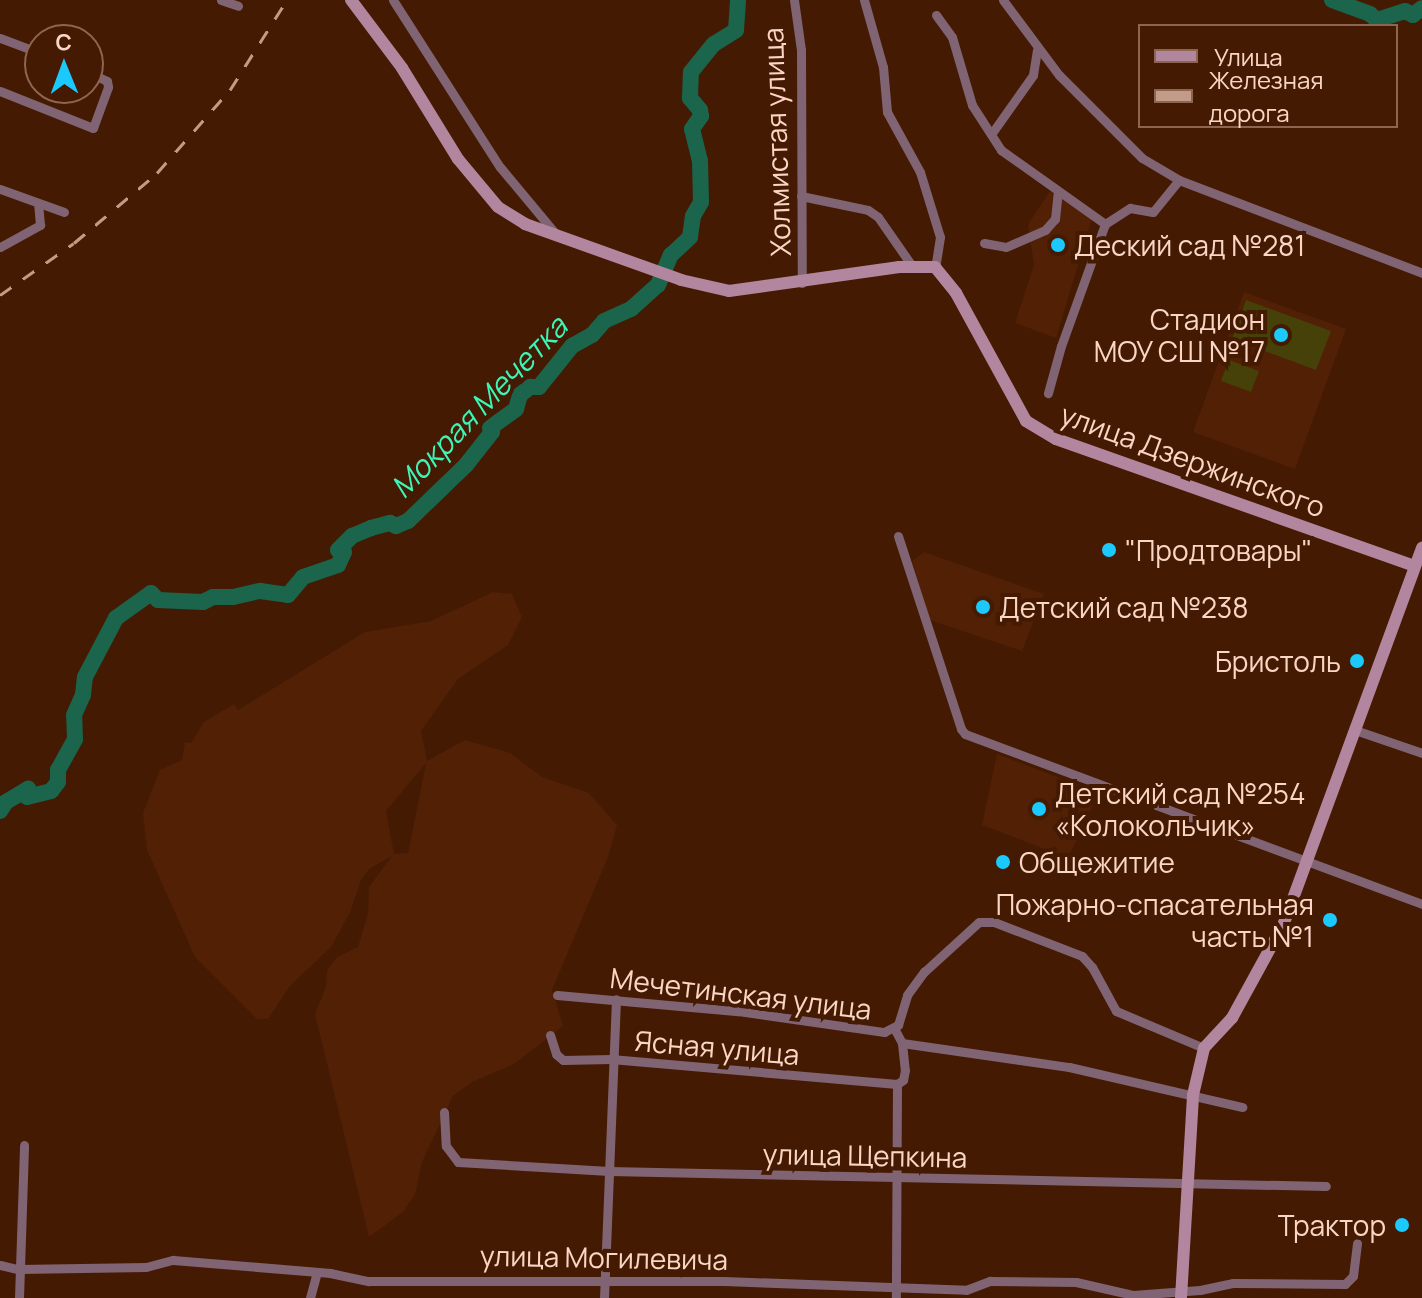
<!DOCTYPE html>
<html>
<head>
<meta charset="utf-8">
<style>
  body { margin:0 }
  #map { position:relative; width:1422px; height:1298px; overflow:hidden; background:#451a03; font-family:Manrope,sans-serif }
  div>[style] { position:absolute }
  .built>* { inset:0; background:#512005 }
  .green>* { inset:0; background:#454108 }
  .river>* { height:16px; margin:-8px; padding:0 8px; transform-origin:8px; border-radius:8px; background:#1a654b }
  .street>* { height:9px; margin:-4.5px; padding:0 4.5px; transform-origin:4.5px; border-radius:4.5px; background:#806473 }
  .secondary>* { height:12px; margin:-6px; padding:0 6px; transform-origin:6px; border-radius:6px; background:#b2869e }
  .rail>* { height:3px; margin-top:-1.5px; transform-origin:0; background:repeating-linear-gradient(90deg,#c29c89 0 14px,transparent 0 28px) }
  .dots>* { width:22px; height:22px; translate:-50% -50%; box-sizing:border-box; border:4px solid #451a03; border-radius:50% }
  span { translate:-50% -50%; white-space:nowrap; text-align:center; line-height:1.15; -webkit-text-stroke:8px #451a03; paint-order:stroke }
  .street-label { font-size:28px; color:#fad6c5 }
  .poi-label { font-size:28px; color:#fad6c5 }
  .left { translate:0 -50%; text-align:left }
  .right { translate:-100% -50%; text-align:right }
  .water-label { font-size:30px; color:#3af7b9; font-style:italic }
  .legend { position:absolute; left:1138px; top:24px; width:260px; height:104px; box-sizing:border-box; background:#451a03; border:2px solid #8d6551; margin:0; padding:10px 14px; list-style:none; font-size:24px; color:#fad6c5 }
  .legend li { display:flex; align-items:center; gap:16px; height:40px }
  .legend b { width:40px; border:2px solid #8d6551 }
  .north { position:absolute; left:24px; top:24px; width:80px; height:80px; box-sizing:border-box; background:#451a03; border:2px solid #8d6551; border-radius:50%; rotate:359deg; font-size:22px; font-weight:700; line-height:32px; text-align:center; color:#fad6c5 }
  .north::after { content:''; display:block; margin:auto; width:28px; height:36px; background:#1cc9fc; clip-path:polygon(50% 0,100% 100%,50% 72%,0 100%) }
</style>
</head>
<body>
<div id="map">
  <div class="built">
    <div style="clip-path:polygon(1050px 191px,1093px 215px,1056px 338px,1015px 323px,1034px 265px,1028px 224px)"></div>
    <div style="clip-path:polygon(1244px 292px,1346px 329px,1295px 469px,1193px 432px)"></div>
    <div style="clip-path:polygon(924px 552px,1044px 594px,1022px 651px,930px 620px,912px 561px)"></div>
    <div style="clip-path:polygon(evenodd,493px 592px,512px 594px,522px 617px,508px 645px,458px 679px,421px 731px,427px 761px,465px 740px,510px 753px,542px 777px,589px 793px,617px 825px,608px 857px,552px 990px,563px 1026px,514px 1064px,472px 1082px,453px 1096px,422px 1162px,415px 1194px,403px 1212px,369px 1237px,315px 1014px,326px 987px,327px 970px,337px 957px,358px 947px,368px 913px,369px 887px,392px 856px,369px 869px,361px 880px,351px 910px,332px 946px,290px 986px,268px 1019px,257px 1019px,195px 957px,147px 850px,143px 813px,160px 770px,182px 760px,185px 742px,191px 743px,204px 722px,234px 704px,238px 710px,365px 632px,431px 621px,493px 592px,426px 763px,408px 853px,394px 854px,386px 811px,426px 763px)"></div>
    <div style="clip-path:polygon(997px 754px,1099px 793px,1068px 858px,982px 825px)"></div>
  </div>
  <div class="green">
    <div style="clip-path:polygon(1246px 300px,1331px 331px,1316px 370px,1232px 339px)"></div>
    <div style="clip-path:polygon(1229px 360px,1259px 371px,1251px 392px,1221px 381px)"></div>
  </div>
  <div class="river">
    <div style="left:1332px;top:0;width:40px;rotate:20.2deg"></div>
    <div style="left:1370px;top:14px;width:9px;rotate:41deg"></div>
    <div style="left:1377px;top:20px;width:29px;rotate:-18deg"></div>
    <div style="left:1405px;top:11px;width:9px;rotate:27deg"></div>
    <div style="left:1413px;top:15px;width:11px;rotate:-38deg"></div>
    <div style="left:0;top:811px;width:11px;rotate:-56deg"></div>
    <div style="left:6px;top:802px;width:26px;rotate:-31deg"></div>
    <div style="left:28px;top:789px;width:8px;rotate:97deg"></div>
    <div style="left:27px;top:797px;width:25px;rotate:-14deg"></div>
    <div style="left:51px;top:791px;width:11px;rotate:-52deg"></div>
    <div style="left:58px;top:782px;width:12px;rotate:-90deg"></div>
    <div style="left:58px;top:770px;width:35px;rotate:-61deg"></div>
    <div style="left:75px;top:739px;width:24px;rotate:-92deg"></div>
    <div style="left:74px;top:715px;width:22px;rotate:-66deg"></div>
    <div style="left:83px;top:695px;width:18px;rotate:-84deg"></div>
    <div style="left:85px;top:677px;width:67px;rotate:-62.3deg"></div>
    <div style="left:116px;top:618px;width:43px;rotate:-35.5deg"></div>
    <div style="left:151px;top:593px;width:10px;rotate:45deg"></div>
    <div style="left:158px;top:600px;width:45px;rotate:2.5deg"></div>
    <div style="left:203px;top:602px;width:11px;rotate:-27deg"></div>
    <div style="left:213px;top:597px;width:20px"></div>
    <div style="left:233px;top:597px;width:28px;rotate:-13deg"></div>
    <div style="left:260px;top:591px;width:28px;rotate:8deg"></div>
    <div style="left:288px;top:595px;width:23px;rotate:-50deg"></div>
    <div style="left:303px;top:577px;width:37px;rotate:-19deg"></div>
    <div style="left:338px;top:565px;width:14px;rotate:-65deg"></div>
    <div style="left:344px;top:552px;width:6px;rotate:-162deg"></div>
    <div style="left:338px;top:550px;width:20px;rotate:-45deg"></div>
    <div style="left:352px;top:536px;width:21px;rotate:-23deg"></div>
    <div style="left:371px;top:528px;width:20px;rotate:-15deg"></div>
    <div style="left:390px;top:523px;width:7px;rotate:27deg"></div>
    <div style="left:396px;top:526px;width:13px;rotate:-23deg"></div>
    <div style="left:408px;top:521px;width:81px;rotate:-44deg"></div>
    <div style="left:466px;top:465px;width:42px;rotate:-51.8deg"></div>
    <div style="left:492px;top:432px;width:4px;rotate:-117deg"></div>
    <div style="left:490px;top:428px;width:32px;rotate:-36deg"></div>
    <div style="left:516px;top:409px;width:15px;rotate:-74deg"></div>
    <div style="left:520px;top:395px;width:13px;rotate:-39deg"></div>
    <div style="left:530px;top:387px;width:9px"></div>
    <div style="left:539px;top:387px;width:53px;rotate:-51.2deg"></div>
    <div style="left:572px;top:346px;width:23px;rotate:-29deg"></div>
    <div style="left:592px;top:335px;width:18px;rotate:-49deg"></div>
    <div style="left:604px;top:321px;width:30px;rotate:-24deg"></div>
    <div style="left:631px;top:309px;width:36px;rotate:-42deg"></div>
    <div style="left:658px;top:285px;width:33px;rotate:-67deg"></div>
    <div style="left:671px;top:255px;width:26px;rotate:-43deg"></div>
    <div style="left:690px;top:237px;width:21px;rotate:-82deg"></div>
    <div style="left:693px;top:216px;width:16px;rotate:-60deg"></div>
    <div style="left:701px;top:202px;width:41px;rotate:-91.4deg"></div>
    <div style="left:700px;top:161px;width:33px;rotate:-104deg"></div>
    <div style="left:692px;top:129px;width:16px;rotate:-55deg"></div>
    <div style="left:701px;top:116px;width:6px;rotate:-99deg"></div>
    <div style="left:700px;top:110px;width:16px;rotate:-130deg"></div>
    <div style="left:690px;top:98px;width:26px;rotate:-88deg"></div>
    <div style="left:691px;top:72px;width:36px;rotate:-51deg"></div>
    <div style="left:714px;top:44px;width:26px;rotate:-32deg"></div>
    <div style="left:736px;top:30px;width:30px;rotate:-86deg"></div>
  </div>
  <div class="street">
    <div style="left:221px;top:0;width:18px;rotate:19deg"></div>
    <div style="left:393px;top:0;width:198px;rotate:57.4deg"></div>
    <div style="left:500px;top:167px;width:86px;rotate:50.2deg"></div>
    <div style="left:794px;top:0;width:50px;rotate:82deg"></div>
    <div style="left:801px;top:50px;width:233px;rotate:89.8deg"></div>
    <div style="left:864px;top:0;width:70px;rotate:74.2deg"></div>
    <div style="left:883px;top:67px;width:45px;rotate:84.9deg"></div>
    <div style="left:887px;top:112px;width:68px;rotate:61.2deg"></div>
    <div style="left:920px;top:172px;width:68px;rotate:72.9deg"></div>
    <div style="left:940px;top:237px;width:30px;rotate:99deg"></div>
    <div style="left:1003px;top:0;width:94px;rotate:53.3deg"></div>
    <div style="left:1059px;top:75px;width:117px;rotate:45deg"></div>
    <div style="left:1142px;top:158px;width:43px;rotate:30.7deg"></div>
    <div style="left:1179px;top:180px;width:260px;rotate:20.9deg"></div>
    <div style="left:936px;top:15px;width:27px;rotate:54deg"></div>
    <div style="left:952px;top:37px;width:71px;rotate:73.6deg"></div>
    <div style="left:972px;top:105px;width:54px;rotate:57.2deg"></div>
    <div style="left:1001px;top:150px;width:128px;rotate:35.4deg"></div>
    <div style="left:1105px;top:224px;width:130px;rotate:109.8deg"></div>
    <div style="left:1061px;top:346px;width:49px;rotate:105.5deg"></div>
    <div style="left:0;top:38px;width:43px;rotate:20.6deg"></div>
    <div style="left:0;top:91px;width:100px;rotate:21.7deg"></div>
    <div style="left:93px;top:128px;width:44px;rotate:-69.9deg"></div>
    <div style="left:108px;top:87px;width:6px;rotate:-99deg"></div>
    <div style="left:107px;top:81px;width:21px;rotate:-155deg"></div>
    <div style="left:992px;top:133px;width:71px;rotate:-54.7deg"></div>
    <div style="left:1033px;top:75px;width:25px;rotate:-81deg"></div>
    <div style="left:0;top:189px;width:68px;rotate:19.8deg"></div>
    <div style="left:801px;top:196px;width:68px;rotate:11.8deg"></div>
    <div style="left:868px;top:210px;width:12px;rotate:35deg"></div>
    <div style="left:878px;top:217px;width:60px;rotate:55.2deg"></div>
    <div style="left:1105px;top:224px;width:30px;rotate:-33deg"></div>
    <div style="left:1130px;top:208px;width:23px;rotate:10deg"></div>
    <div style="left:1153px;top:212px;width:41px;rotate:-50.9deg"></div>
    <div style="left:984px;top:243px;width:22px;rotate:10deg"></div>
    <div style="left:1006px;top:247px;width:43px;rotate:-23.6deg"></div>
    <div style="left:1045px;top:230px;width:15px;rotate:-48deg"></div>
    <div style="left:1055px;top:219px;width:27px;rotate:-84deg"></div>
    <div style="left:0;top:247px;width:46px;rotate:-28.8deg"></div>
    <div style="left:40px;top:225px;width:22px;rotate:-95deg"></div>
    <div style="left:898px;top:536px;width:203px;rotate:71.9deg"></div>
    <div style="left:961px;top:729px;width:6px;rotate:51deg"></div>
    <div style="left:965px;top:734px;width:488px;rotate:20.4deg"></div>
    <div style="left:1355px;top:730px;width:71px;rotate:18.9deg"></div>
    <div style="left:557px;top:995px;width:182px;rotate:5.1deg"></div>
    <div style="left:738px;top:1011px;width:148px;rotate:8.2deg"></div>
    <div style="left:884px;top:1032px;width:16px;rotate:-27deg"></div>
    <div style="left:898px;top:1025px;width:31px;rotate:-73deg"></div>
    <div style="left:907px;top:995px;width:29px;rotate:-54deg"></div>
    <div style="left:924px;top:972px;width:74px;rotate:-42.3deg"></div>
    <div style="left:979px;top:922px;width:15px"></div>
    <div style="left:994px;top:922px;width:94px;rotate:21.1deg"></div>
    <div style="left:1082px;top:956px;width:15px;rotate:48deg"></div>
    <div style="left:1092px;top:967px;width:50px;rotate:61.4deg"></div>
    <div style="left:1116px;top:1011px;width:95px;rotate:22.8deg"></div>
    <div style="left:894px;top:1028px;width:17px;rotate:62deg"></div>
    <div style="left:902px;top:1043px;width:27px;rotate:84deg"></div>
    <div style="left:905px;top:1070px;width:10px;rotate:101deg"></div>
    <div style="left:903px;top:1080px;width:7px;rotate:146deg"></div>
    <div style="left:897px;top:1084px;width:214px;rotate:90.3deg"></div>
    <div style="left:550px;top:1035px;width:20px;rotate:72deg"></div>
    <div style="left:556px;top:1054px;width:9px;rotate:41deg"></div>
    <div style="left:563px;top:1060px;width:48px;rotate:-1.2deg"></div>
    <div style="left:611px;top:1059px;width:287px;rotate:5deg"></div>
    <div style="left:902px;top:1043px;width:169px;rotate:8.2deg"></div>
    <div style="left:1069px;top:1067px;width:178px;rotate:13deg"></div>
    <div style="left:444px;top:1112px;width:34px;rotate:87deg"></div>
    <div style="left:446px;top:1146px;width:20px;rotate:53deg"></div>
    <div style="left:458px;top:1162px;width:151px;rotate:3.4deg"></div>
    <div style="left:609px;top:1171px;width:717px;rotate:1.2deg"></div>
    <div style="left:0;top:1265px;width:18px;rotate:13deg"></div>
    <div style="left:18px;top:1269px;width:128px;rotate:-0.9deg"></div>
    <div style="left:146px;top:1267px;width:28px;rotate:-15deg"></div>
    <div style="left:173px;top:1260px;width:158px;rotate:4.7deg"></div>
    <div style="left:330px;top:1273px;width:40px;rotate:12deg"></div>
    <div style="left:369px;top:1281px;width:355px"></div>
    <div style="left:724px;top:1281px;width:242px;rotate:2.1deg"></div>
    <div style="left:966px;top:1290px;width:26px;rotate:-21deg"></div>
    <div style="left:990px;top:1281px;width:86px;rotate:0.7deg"></div>
    <div style="left:1076px;top:1282px;width:58px;rotate:12.8deg"></div>
    <div style="left:1133px;top:1295px;width:67px;rotate:-4.3deg"></div>
    <div style="left:1200px;top:1290px;width:34px;rotate:-12deg"></div>
    <div style="left:1233px;top:1283px;width:112px;rotate:0.5deg"></div>
    <div style="left:1345px;top:1284px;width:11px;rotate:-45deg"></div>
    <div style="left:1353px;top:1276px;width:33px;rotate:-83deg"></div>
    <div style="left:19px;top:1298px;width:153px;rotate:-88.1deg"></div>
    <div style="left:310px;top:1298px;width:27px;rotate:-75deg"></div>
    <div style="left:604px;top:1298px;width:299px;rotate:-87.7deg"></div>
  </div>
  <div class="secondary">
    <div style="left:351px;top:0;width:85px;rotate:53.1deg"></div>
    <div style="left:402px;top:68px;width:107px;rotate:58.4deg"></div>
    <div style="left:458px;top:159px;width:62px;rotate:50.2deg"></div>
    <div style="left:498px;top:207px;width:32px;rotate:32deg"></div>
    <div style="left:525px;top:224px;width:166px;rotate:19.7deg"></div>
    <div style="left:681px;top:280px;width:49px;rotate:12.9deg"></div>
    <div style="left:729px;top:291px;width:172px;rotate:-8deg"></div>
    <div style="left:899px;top:267px;width:36px"></div>
    <div style="left:935px;top:267px;width:33px;rotate:51deg"></div>
    <div style="left:956px;top:293px;width:146px;rotate:61.3deg"></div>
    <div style="left:1026px;top:421px;width:35px;rotate:31deg"></div>
    <div style="left:1056px;top:439px;width:380px;rotate:19.5deg"></div>
    <div style="left:1181px;top:1298px;width:203px;rotate:-86.6deg"></div>
    <div style="left:1193px;top:1095px;width:48px;rotate:-76.8deg"></div>
    <div style="left:1204px;top:1048px;width:41px;rotate:-47deg"></div>
    <div style="left:1232px;top:1018px;width:108px;rotate:-61.3deg"></div>
    <div style="left:1284px;top:923px;width:400px;rotate:-69.8deg"></div>
  </div>
  <div class="rail">
    <div style="left:0;top:295px;width:90px;rotate:-35.1deg"></div>
    <div style="left:74px;top:243px;width:109px;rotate:-40.1deg"></div>
    <div style="left:157px;top:173px;width:111px;rotate:-48.7deg"></div>
    <div style="left:230px;top:90px;width:107px;rotate:-57.7deg"></div>
  </div>
  <div class="dots">
    <div style="left:1058px;top:245px;background:#1cc9fc"></div>
    <div style="left:1281px;top:335px;background:#1cc9fc"></div>
    <div style="left:1109px;top:550px;background:#1cc9fc"></div>
    <div style="left:983px;top:607px;background:#1cc9fc"></div>
    <div style="left:1357px;top:661px;background:#1cc9fc"></div>
    <div style="left:1039px;top:809px;background:#1cc9fc"></div>
    <div style="left:1003px;top:862px;background:#1cc9fc"></div>
    <div style="left:1330px;top:920px;background:#1cc9fc"></div>
    <div style="left:1402px;top:1225px;background:#1cc9fc"></div>
  </div>
  <div class="street-label">
    <span style="left:776px;top:142px;rotate:-92deg">Холмистая улица</span>
    <span style="left:1193px;top:460px;rotate:20deg">улица Дзержинского</span>
    <span style="left:741px;top:993px;rotate:7deg">Мечетинская улица</span>
    <span style="left:717px;top:1047px;rotate:5deg">Ясная улица</span>
    <span style="left:865px;top:1155px;rotate:1deg">улица Щепкина</span>
    <span style="left:604px;top:1257px;rotate:1deg">улица Могилевича</span>
  </div>
  <div class="poi-label">
    <span class="left" style="left:1074px;top:245px">Деский сад №281</span>
    <span class="right" style="left:1265px;top:335px">Стадион<br>МОУ СШ №17</span>
    <span class="left" style="left:1125px;top:550px">"Продтовары"</span>
    <span class="left" style="left:999px;top:607px">Детский сад №238</span>
    <span class="right" style="left:1341px;top:661px">Бристоль</span>
    <span class="left" style="left:1055px;top:809px">Детский сад №254<br>«Колокольчик»</span>
    <span class="left" style="left:1019px;top:862px">Общежитие</span>
    <span class="right" style="left:1314px;top:920px">Пожарно-спасательная<br>часть №1</span>
    <span class="right" style="left:1386px;top:1225px">Трактор</span>
  </div>
  <div class="water-label">
    <span style="left:479px;top:407px;rotate:-46deg">Мокрая Мечетка</span>
  </div>
  <ul class="legend">
  <li><b style="height:10px;background:#b2869e"></b>Улица</li>
  <li><b style="height:10px;background:#c29c89"></b>Железная дорога</li>
  </ul>
  <div class="north">С</div>
</div>
</body>
</html>
